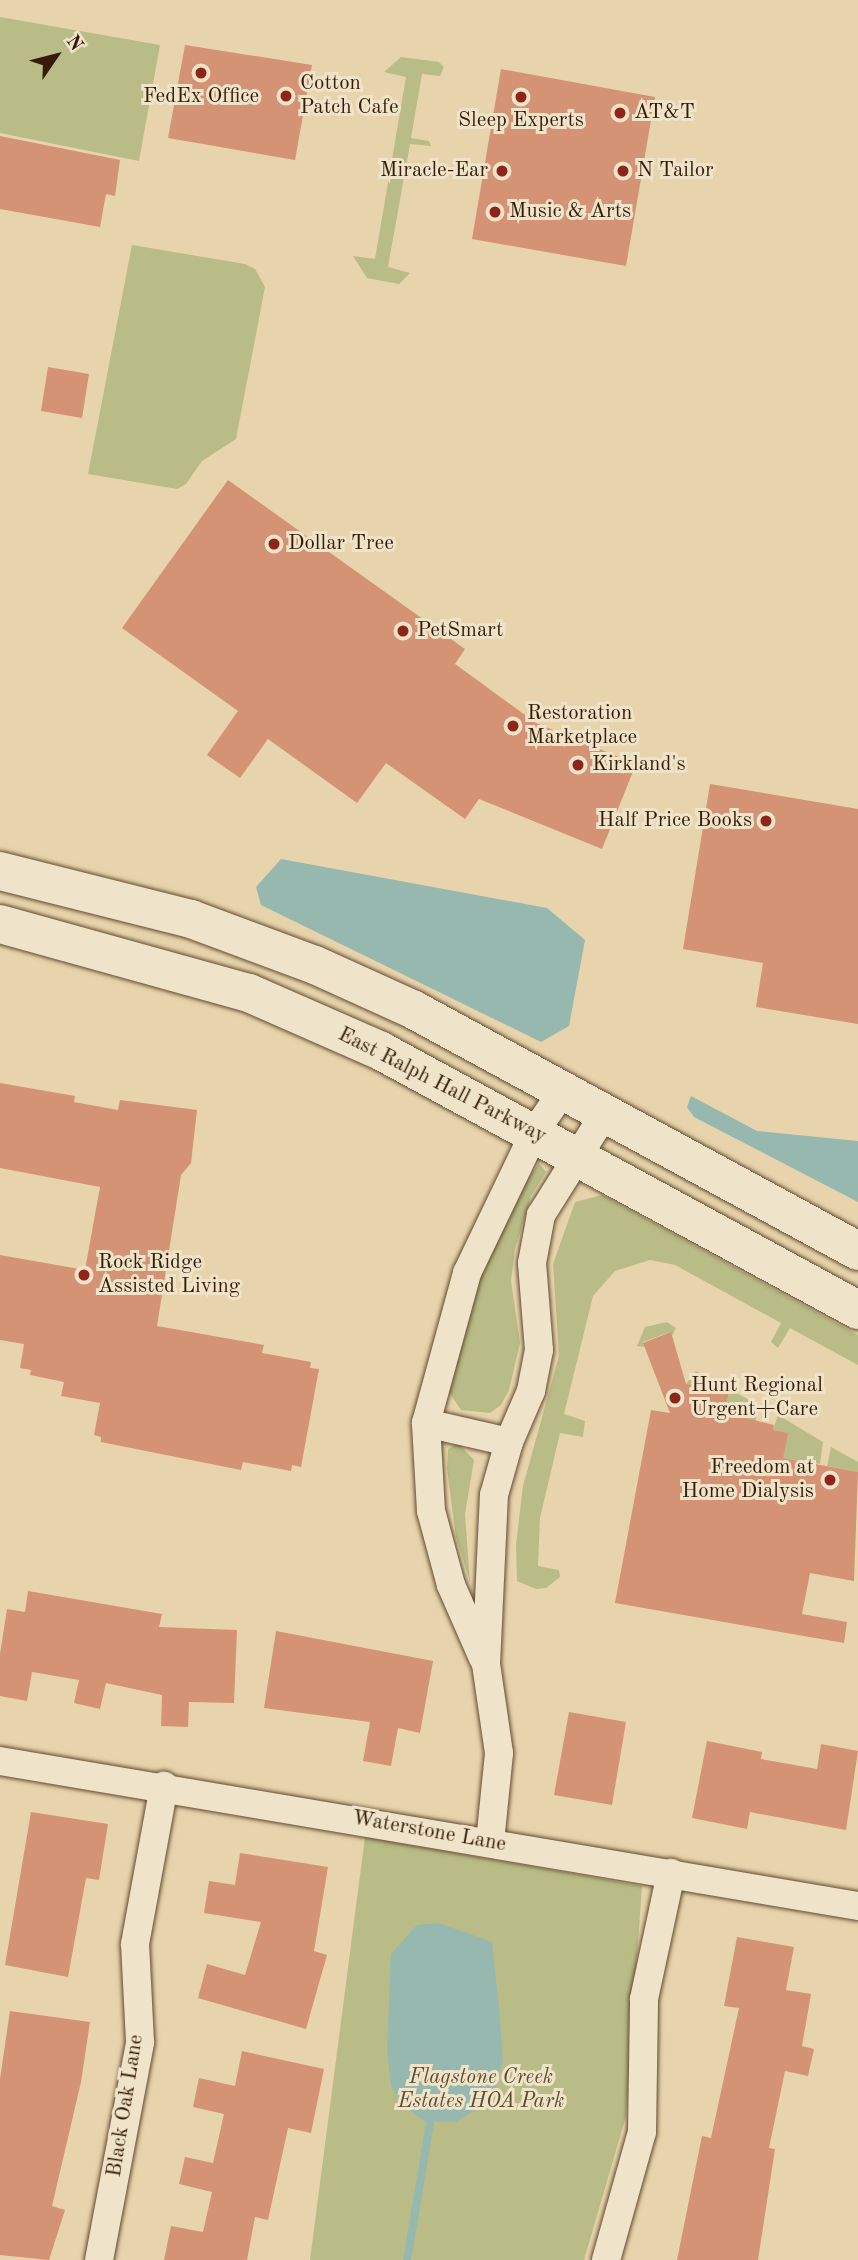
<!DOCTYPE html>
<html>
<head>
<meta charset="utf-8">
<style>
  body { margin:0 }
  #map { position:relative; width:858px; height:2260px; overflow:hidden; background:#e7d4ac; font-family:"Old Standard TT",serif }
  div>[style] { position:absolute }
  .green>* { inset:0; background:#b9bc87 }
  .water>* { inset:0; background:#97b8ae }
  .stream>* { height:8px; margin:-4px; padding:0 4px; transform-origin:4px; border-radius:4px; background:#97b8ae }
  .building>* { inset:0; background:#d39374 }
  .roads { filter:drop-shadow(0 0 2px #624a30) drop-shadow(0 0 2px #624a30) }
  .street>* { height:28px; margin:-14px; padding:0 14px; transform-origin:14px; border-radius:14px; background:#efe3c9 }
  .secondary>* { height:38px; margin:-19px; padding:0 19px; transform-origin:19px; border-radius:19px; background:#efe3c9 }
  .dots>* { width:19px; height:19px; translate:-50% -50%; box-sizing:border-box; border:4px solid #efe3c9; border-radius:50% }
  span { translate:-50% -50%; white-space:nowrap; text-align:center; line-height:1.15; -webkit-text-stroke:6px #efe3c9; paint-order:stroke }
  .poi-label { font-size:21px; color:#361c06 }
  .left { translate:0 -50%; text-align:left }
  .right { translate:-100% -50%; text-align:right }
  .street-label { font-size:21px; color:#361c06 }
  .park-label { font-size:21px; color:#5d4c2d; font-style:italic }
  .north { position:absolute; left:21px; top:21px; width:70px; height:70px; -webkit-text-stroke:5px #efe3c9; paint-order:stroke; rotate:55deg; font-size:19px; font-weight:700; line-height:28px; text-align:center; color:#361c06 }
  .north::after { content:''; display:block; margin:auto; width:24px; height:32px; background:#361c06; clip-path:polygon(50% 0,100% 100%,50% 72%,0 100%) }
</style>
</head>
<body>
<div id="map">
  <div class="green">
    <div style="clip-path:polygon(0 17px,160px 45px,139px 161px,0 133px)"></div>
    <div style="clip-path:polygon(401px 57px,439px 62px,444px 67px,440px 76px,422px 74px,411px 138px,429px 141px,431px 146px,410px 144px,388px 267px,410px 273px,399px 284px,367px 278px,353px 256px,375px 259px,406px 77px,384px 72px)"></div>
    <div style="clip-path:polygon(132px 245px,245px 264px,255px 269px,265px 287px,236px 439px,202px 461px,186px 484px,177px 489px,88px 474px)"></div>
    <div style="clip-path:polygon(539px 1163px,546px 1172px,531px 1196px,515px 1249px,511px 1281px,520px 1343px,509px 1390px,501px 1405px,490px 1413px,461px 1410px,447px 1389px,461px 1324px,509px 1208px)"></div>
    <div style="clip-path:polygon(602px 1195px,858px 1335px,858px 1365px,790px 1328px,778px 1348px,771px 1342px,781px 1323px,675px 1265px,650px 1260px,615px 1271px,593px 1296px,564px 1414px,585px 1421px,583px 1437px,560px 1433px,540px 1518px,538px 1566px,559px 1570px,560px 1577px,546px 1588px,536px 1589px,517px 1581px,516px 1545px,523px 1486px,559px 1356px,553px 1264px,575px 1202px)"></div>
    <div style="clip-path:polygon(667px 1322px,676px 1328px,672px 1336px,670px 1332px,643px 1342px,644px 1347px,637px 1346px,645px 1327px)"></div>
    <div style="clip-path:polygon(696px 1371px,757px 1404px,756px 1421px,722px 1432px,729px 1392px,686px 1384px)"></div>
    <div style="clip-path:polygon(778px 1415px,823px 1442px,820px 1464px,783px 1458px,773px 1430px)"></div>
    <div style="clip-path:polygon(458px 1443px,474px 1460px,465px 1514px,470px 1582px,456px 1537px,447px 1469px,448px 1449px)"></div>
    <div style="clip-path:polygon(831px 1447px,858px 1462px,858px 1472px,827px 1466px)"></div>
    <div style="clip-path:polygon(365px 1837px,642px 1886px,626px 2116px,584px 2260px,310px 2260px)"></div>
  </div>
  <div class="water">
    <div style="clip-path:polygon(281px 859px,547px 908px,585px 940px,569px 1026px,541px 1042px,261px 905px,256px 887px)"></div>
    <div style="clip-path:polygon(691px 1096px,757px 1131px,858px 1141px,858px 1202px,694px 1117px,687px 1107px)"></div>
    <div style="clip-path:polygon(439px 1923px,492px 1942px,499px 2007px,503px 2060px,493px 2099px,456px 2122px,424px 2121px,405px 2107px,391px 2086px,387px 2049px,391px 1954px,417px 1925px)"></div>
  </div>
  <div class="stream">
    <div style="left:407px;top:2260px;width:140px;rotate:-80.5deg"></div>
  </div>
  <div class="building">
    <div style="clip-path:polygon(185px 45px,312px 65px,295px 160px,168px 138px)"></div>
    <div style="clip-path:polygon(501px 69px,655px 97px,626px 266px,472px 239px)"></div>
    <div style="clip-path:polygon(0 136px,120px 160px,115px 196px,106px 194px,100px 227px,0 209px)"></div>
    <div style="clip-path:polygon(48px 367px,89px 374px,82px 418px,41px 411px)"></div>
    <div style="clip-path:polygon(228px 480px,465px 649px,455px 664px,536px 723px,636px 764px,602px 849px,479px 799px,465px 819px,386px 763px,357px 803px,268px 739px,240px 778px,207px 755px,238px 711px,122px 628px)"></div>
    <div style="clip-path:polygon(710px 784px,858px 809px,858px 1024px,756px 1007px,763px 963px,683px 949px)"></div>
    <div style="clip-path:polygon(0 1083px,75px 1096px,74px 1102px,118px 1110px,120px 1100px,197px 1110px,191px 1163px,181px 1175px,157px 1326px,264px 1345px,262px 1353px,311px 1362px,310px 1368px,319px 1369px,301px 1467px,292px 1465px,291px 1471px,243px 1462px,241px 1470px,101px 1442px,101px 1437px,94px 1435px,100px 1403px,61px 1396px,64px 1382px,30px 1375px,31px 1370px,20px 1368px,24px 1344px,0 1340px,0 1255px,85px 1270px,100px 1187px,0 1168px)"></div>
    <div style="clip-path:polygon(671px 1332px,686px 1384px,729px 1392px,725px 1413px,774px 1425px,773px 1430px,788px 1433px,783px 1458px,858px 1472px,854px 1581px,810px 1573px,802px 1614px,847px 1622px,844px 1643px,615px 1603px,651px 1410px,670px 1413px,643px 1343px)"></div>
    <div style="clip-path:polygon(28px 1591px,162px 1614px,159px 1627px,237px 1630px,234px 1703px,189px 1702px,188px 1727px,161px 1726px,162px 1695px,106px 1683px,100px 1709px,74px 1703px,79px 1680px,32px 1672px,27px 1701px,0 1696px,0 1654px,7px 1609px,25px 1612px)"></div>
    <div style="clip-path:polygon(276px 1631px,433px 1661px,420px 1733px,398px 1728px,391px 1766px,363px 1761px,370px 1722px,264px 1708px)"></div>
    <div style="clip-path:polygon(569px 1712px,626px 1722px,612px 1805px,554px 1795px)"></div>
    <div style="clip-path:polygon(707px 1741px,762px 1752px,761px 1759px,817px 1769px,821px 1744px,858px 1751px,846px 1830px,750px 1812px,747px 1829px,692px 1818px)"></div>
    <div style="clip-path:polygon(31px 1812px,108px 1824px,99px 1880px,86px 1878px,68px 1977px,5px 1965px)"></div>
    <div style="clip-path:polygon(240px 1853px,328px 1867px,314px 1951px,327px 1955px,306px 2029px,198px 1998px,207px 1964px,245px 1975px,261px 1922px,204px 1913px,209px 1881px,235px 1885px)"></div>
    <div style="clip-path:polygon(737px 1937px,794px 1947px,786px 1990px,811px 1994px,802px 2046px,814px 2049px,808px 2076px,785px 2071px,769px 2148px,775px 2149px,758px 2260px,677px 2260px,702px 2136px,711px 2138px,739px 2008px,724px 2006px)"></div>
    <div style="clip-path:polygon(10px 2011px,90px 2022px,81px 2082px,52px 2206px,65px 2210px,49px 2260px,0 2255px,0 2079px)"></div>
    <div style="clip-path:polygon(242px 2051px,324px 2069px,311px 2133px,288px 2128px,268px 2220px,255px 2217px,247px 2260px,164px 2260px,171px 2226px,203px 2232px,212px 2192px,179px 2184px,185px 2157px,213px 2163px,224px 2114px,193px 2107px,199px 2078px,235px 2086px)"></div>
  </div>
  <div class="roads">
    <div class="street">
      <div style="left:426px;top:1423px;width:85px;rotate:12.9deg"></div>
      <div style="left:483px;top:1658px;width:80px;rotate:-113.7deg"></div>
      <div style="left:451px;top:1585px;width:77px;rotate:-105.1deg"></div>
      <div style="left:431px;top:1511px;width:88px;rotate:-93.3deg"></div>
      <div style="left:426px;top:1423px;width:156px;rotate:-74.7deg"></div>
      <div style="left:467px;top:1273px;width:155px;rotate:-64.4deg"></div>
      <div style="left:534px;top:1133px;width:51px;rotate:-55.4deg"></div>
      <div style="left:0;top:1761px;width:870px;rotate:9.59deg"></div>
      <div style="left:490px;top:1842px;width:89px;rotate:-84.2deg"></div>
      <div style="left:499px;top:1753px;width:90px;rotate:-98.3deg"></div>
      <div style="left:486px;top:1664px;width:169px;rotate:-87.3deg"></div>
      <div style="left:494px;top:1495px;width:55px;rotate:-74.2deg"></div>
      <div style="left:509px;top:1442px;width:56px;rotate:-66.7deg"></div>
      <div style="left:531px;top:1391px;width:42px;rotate:-79deg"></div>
      <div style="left:539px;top:1350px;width:87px;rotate:-94.6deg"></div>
      <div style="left:532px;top:1263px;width:49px;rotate:-79.4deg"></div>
      <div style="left:541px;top:1215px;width:120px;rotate:-57.9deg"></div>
      <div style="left:99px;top:2260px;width:222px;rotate:-79.3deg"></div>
      <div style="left:140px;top:2042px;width:98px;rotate:-92.9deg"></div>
      <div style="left:135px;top:1944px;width:161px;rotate:-79.6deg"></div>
      <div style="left:606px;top:2260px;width:133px;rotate:-74.3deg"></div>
      <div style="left:642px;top:2132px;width:133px;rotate:-89.1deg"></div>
      <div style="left:644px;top:1999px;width:129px;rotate:-77.9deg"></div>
    </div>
    <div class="secondary">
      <div style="left:0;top:871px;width:197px;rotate:14.1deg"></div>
      <div style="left:191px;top:919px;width:132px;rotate:20.4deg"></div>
      <div style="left:315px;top:965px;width:109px;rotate:24.4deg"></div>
      <div style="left:414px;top:1010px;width:505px;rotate:28.49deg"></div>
      <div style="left:0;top:924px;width:258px;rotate:15.5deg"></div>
      <div style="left:249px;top:993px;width:144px;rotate:23.7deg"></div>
      <div style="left:381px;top:1051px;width:543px;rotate:28.5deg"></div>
    </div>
  </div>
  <div class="dots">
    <div style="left:201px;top:73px;background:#8f2418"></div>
    <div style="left:286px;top:96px;background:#8f2418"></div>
    <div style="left:521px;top:97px;background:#8f2418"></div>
    <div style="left:620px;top:113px;background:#8f2418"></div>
    <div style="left:502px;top:171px;background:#8f2418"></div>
    <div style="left:623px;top:171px;background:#8f2418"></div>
    <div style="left:495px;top:212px;background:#8f2418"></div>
    <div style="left:274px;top:544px;background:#8f2418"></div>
    <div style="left:403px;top:631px;background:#8f2418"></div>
    <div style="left:513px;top:726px;background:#8f2418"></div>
    <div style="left:578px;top:765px;background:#8f2418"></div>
    <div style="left:766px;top:821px;background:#8f2418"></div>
    <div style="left:84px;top:1275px;background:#8f2418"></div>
    <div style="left:675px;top:1398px;background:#8f2418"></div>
    <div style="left:830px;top:1480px;background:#8f2418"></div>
  </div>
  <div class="poi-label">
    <span class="left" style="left:300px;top:96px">Cotton<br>Patch Cafe</span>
    <span style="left:201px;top:97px">FedEx Office</span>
    <span class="left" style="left:634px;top:113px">AT&amp;T</span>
    <span style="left:521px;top:121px">Sleep Experts</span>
    <span class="right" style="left:488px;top:171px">Miracle-Ear</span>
    <span class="left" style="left:637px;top:171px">N Tailor</span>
    <span class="left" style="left:509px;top:212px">Music &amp; Arts</span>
    <span class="left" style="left:288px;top:544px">Dollar Tree</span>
    <span class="left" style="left:417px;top:631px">PetSmart</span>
    <span class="left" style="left:527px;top:726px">Restoration<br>Marketplace</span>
    <span class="left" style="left:592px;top:765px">Kirkland's</span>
    <span class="right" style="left:752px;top:821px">Half Price Books</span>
    <span class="left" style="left:98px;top:1275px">Rock Ridge<br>Assisted Living</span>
    <span class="left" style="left:691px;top:1398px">Hunt Regional<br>Urgent+Care</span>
    <span class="right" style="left:814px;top:1480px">Freedom at<br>Home Dialysis</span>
  </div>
  <div class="street-label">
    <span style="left:442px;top:1086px;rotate:27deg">East Ralph Hall Parkway</span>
    <span style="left:429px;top:1832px;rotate:10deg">Waterstone Lane</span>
    <span style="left:126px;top:2106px;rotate:-81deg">Black Oak Lane</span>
  </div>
  <div class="park-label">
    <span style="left:481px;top:2090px">Flagstone Creek<br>Estates HOA Park</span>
  </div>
  <div class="north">N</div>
</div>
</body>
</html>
